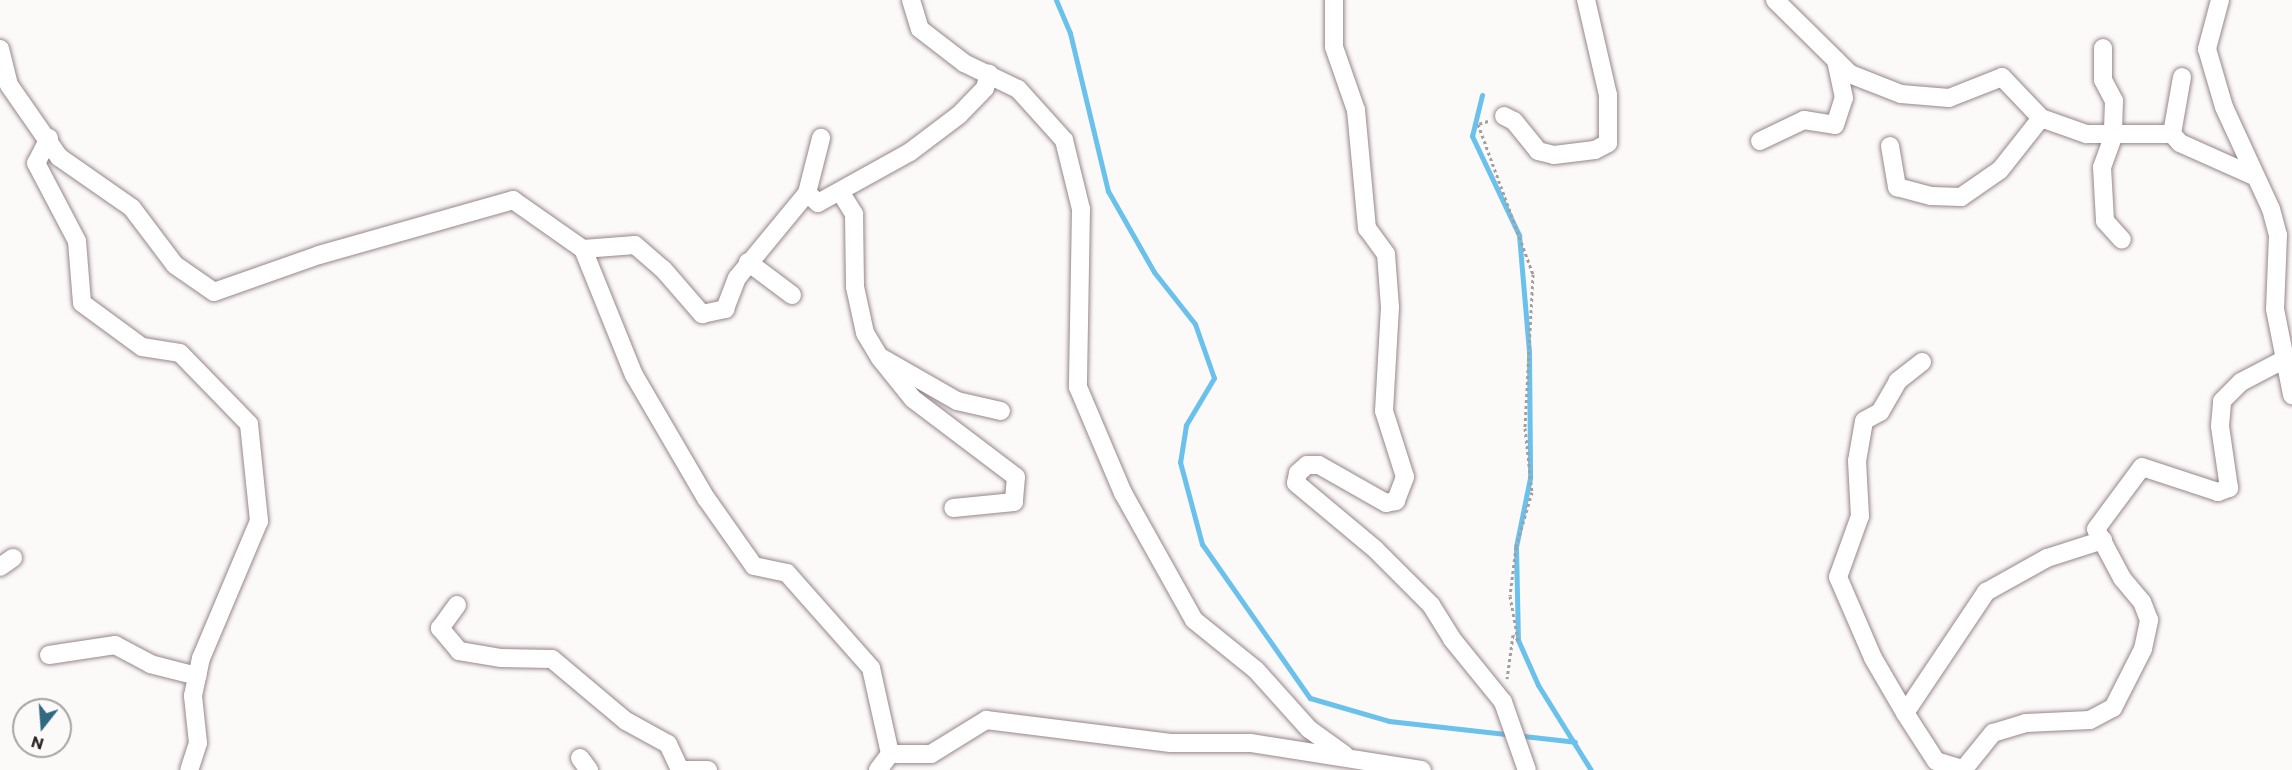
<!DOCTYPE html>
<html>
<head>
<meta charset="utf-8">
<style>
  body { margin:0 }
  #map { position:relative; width:2292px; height:770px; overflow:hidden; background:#fcf9f9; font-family:Commissioner,sans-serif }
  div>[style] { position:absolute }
  .stream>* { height:5px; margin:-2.5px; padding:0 2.5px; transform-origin:2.5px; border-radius:2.5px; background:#6ac1ec }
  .path>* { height:3px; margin-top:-1.5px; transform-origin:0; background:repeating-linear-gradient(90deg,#a39f9f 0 3px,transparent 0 6px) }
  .roads { filter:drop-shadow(0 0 2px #968689) drop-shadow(0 0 2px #968689) }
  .minor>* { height:18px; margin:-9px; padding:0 9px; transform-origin:9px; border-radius:9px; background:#fff }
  span { translate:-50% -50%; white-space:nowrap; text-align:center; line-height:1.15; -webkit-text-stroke:4.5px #fcf9f9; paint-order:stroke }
  .north { position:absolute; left:12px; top:698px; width:60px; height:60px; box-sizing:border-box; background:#fcf9f9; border:2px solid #a7a3a3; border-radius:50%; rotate:197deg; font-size:16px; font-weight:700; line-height:24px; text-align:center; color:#282223 }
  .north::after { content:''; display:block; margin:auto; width:21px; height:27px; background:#316983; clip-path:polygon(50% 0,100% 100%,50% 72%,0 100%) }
</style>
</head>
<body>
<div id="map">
  <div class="stream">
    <div style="left:1056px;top:0;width:36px;rotate:67deg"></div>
    <div style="left:1070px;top:33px;width:163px;rotate:76.5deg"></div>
    <div style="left:1108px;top:191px;width:93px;rotate:60.4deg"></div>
    <div style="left:1154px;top:272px;width:66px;rotate:51.7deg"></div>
    <div style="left:1195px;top:324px;width:57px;rotate:70.6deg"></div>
    <div style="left:1214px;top:378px;width:55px;rotate:120.8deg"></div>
    <div style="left:1186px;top:425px;width:37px;rotate:99deg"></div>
    <div style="left:1180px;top:462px;width:85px;rotate:75deg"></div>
    <div style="left:1202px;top:544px;width:188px;rotate:55deg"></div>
    <div style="left:1310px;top:698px;width:82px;rotate:16.2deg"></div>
    <div style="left:1389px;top:721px;width:187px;rotate:6.4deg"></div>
    <div style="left:1482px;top:95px;width:42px;rotate:103.7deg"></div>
    <div style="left:1472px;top:136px;width:110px;rotate:64.6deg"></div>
    <div style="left:1519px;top:235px;width:116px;rotate:85.1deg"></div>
    <div style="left:1529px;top:351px;width:127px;rotate:89.5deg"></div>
    <div style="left:1530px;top:478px;width:70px;rotate:101.5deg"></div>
    <div style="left:1516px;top:547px;width:93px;rotate:88.8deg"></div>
    <div style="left:1518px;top:640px;width:49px;rotate:66deg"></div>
    <div style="left:1538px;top:685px;width:100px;rotate:58.1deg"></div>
  </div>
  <div class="path">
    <div style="left:1488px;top:121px;width:10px;rotate:163deg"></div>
    <div style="left:1478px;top:124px;width:160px;rotate:69.9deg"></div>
    <div style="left:1533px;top:274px;width:154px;rotate:93deg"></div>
    <div style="left:1525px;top:428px;width:64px;rotate:83.8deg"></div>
    <div style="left:1532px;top:492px;width:57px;rotate:106.2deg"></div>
    <div style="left:1516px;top:547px;width:49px;rotate:97deg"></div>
    <div style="left:1510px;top:596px;width:45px;rotate:79.7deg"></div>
    <div style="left:1518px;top:640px;width:7px;rotate:-135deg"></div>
    <div style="left:1513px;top:635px;width:44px;rotate:97.8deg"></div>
  </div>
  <div class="roads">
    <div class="minor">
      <div style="left:911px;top:0;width:30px;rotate:73deg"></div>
      <div style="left:920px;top:29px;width:56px;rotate:37.7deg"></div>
      <div style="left:964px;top:63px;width:60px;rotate:25.7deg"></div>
      <div style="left:1018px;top:89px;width:69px;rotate:48deg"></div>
      <div style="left:1064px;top:140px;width:71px;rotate:76.2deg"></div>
      <div style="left:1081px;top:209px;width:178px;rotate:91deg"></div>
      <div style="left:1078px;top:387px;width:115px;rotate:67deg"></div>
      <div style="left:1123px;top:493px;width:145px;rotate:60.8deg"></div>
      <div style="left:1194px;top:620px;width:80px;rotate:38.9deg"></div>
      <div style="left:1256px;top:670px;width:79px;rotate:48.1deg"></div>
      <div style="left:1309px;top:729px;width:44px;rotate:35.8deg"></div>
      <div style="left:1334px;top:0;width:47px;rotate:90deg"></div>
      <div style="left:1334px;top:47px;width:67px;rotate:70.8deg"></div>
      <div style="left:1356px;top:110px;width:119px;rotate:84.7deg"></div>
      <div style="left:1367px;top:228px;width:32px;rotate:54deg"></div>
      <div style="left:1386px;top:254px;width:53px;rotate:85.7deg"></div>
      <div style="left:1390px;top:307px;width:104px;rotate:93.3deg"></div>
      <div style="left:1384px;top:411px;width:69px;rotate:72.3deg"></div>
      <div style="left:1405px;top:477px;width:26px;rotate:111deg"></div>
      <div style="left:1396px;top:501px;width:10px;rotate:169deg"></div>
      <div style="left:1386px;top:503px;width:77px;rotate:-150.4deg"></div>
      <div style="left:1319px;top:465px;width:12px;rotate:180deg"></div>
      <div style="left:1307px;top:465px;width:12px;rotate:138deg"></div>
      <div style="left:1298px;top:473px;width:10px;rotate:101deg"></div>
      <div style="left:1296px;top:483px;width:104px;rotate:39.9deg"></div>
      <div style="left:1376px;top:550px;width:78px;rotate:45deg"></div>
      <div style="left:1431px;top:605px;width:40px;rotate:58deg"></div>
      <div style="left:1452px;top:639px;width:81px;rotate:51deg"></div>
      <div style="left:1503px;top:702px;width:72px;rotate:70.6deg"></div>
      <div style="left:1775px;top:0;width:105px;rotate:44.6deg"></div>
      <div style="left:1850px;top:74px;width:55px;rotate:21.4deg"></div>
      <div style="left:1901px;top:94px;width:48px;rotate:4.8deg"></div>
      <div style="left:1949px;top:98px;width:57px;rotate:-21.6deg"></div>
      <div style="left:2002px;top:77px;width:57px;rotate:46.4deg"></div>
      <div style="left:2041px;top:118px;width:48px;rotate:19.6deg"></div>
      <div style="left:2086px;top:134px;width:86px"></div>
      <div style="left:2220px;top:0;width:51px;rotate:104.9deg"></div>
      <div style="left:2207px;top:49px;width:60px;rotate:73.7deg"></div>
      <div style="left:2224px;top:107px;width:112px;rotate:65.3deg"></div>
      <div style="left:2271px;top:209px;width:27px;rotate:75deg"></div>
      <div style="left:2278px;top:235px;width:74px;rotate:92.3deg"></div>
      <div style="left:2275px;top:309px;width:88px;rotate:78.8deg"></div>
      <div style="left:2103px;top:48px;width:32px;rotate:90deg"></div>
      <div style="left:2103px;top:80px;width:24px;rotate:62deg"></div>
      <div style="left:2114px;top:101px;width:36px;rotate:92deg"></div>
      <div style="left:2113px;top:137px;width:32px;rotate:110deg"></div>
      <div style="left:2102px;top:167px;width:54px;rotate:86.8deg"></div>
      <div style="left:2105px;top:221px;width:25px;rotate:48deg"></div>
      <div style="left:0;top:49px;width:37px;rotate:76deg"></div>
      <div style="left:9px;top:85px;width:88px;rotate:55.2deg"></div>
      <div style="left:59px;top:157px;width:89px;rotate:34.9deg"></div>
      <div style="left:132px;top:208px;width:71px;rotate:53deg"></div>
      <div style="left:175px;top:265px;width:47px;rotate:34.7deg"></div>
      <div style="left:214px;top:292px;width:111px;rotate:-19.4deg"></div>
      <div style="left:319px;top:255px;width:202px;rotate:-15.8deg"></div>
      <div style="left:513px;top:200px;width:85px;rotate:35deg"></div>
      <div style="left:583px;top:249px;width:136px;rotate:68deg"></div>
      <div style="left:634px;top:375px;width:143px;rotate:59.7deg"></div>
      <div style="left:706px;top:498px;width:83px;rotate:54.8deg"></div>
      <div style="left:754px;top:566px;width:34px;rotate:12deg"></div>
      <div style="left:787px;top:573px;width:127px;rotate:48.5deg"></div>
      <div style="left:871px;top:668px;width:88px;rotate:77.5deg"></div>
      <div style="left:2182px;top:77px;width:58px;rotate:100deg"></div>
      <div style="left:2172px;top:134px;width:12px;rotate:48deg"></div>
      <div style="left:2180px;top:143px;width:83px;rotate:24.1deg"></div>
      <div style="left:1504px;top:116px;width:11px;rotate:27deg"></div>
      <div style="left:1514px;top:121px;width:38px;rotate:51deg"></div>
      <div style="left:1538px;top:151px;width:16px;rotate:14deg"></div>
      <div style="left:1554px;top:155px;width:41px;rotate:-7deg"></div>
      <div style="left:1595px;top:150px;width:15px;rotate:-28deg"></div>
      <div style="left:1608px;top:143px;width:48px;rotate:-90deg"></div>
      <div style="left:1608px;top:95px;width:98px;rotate:-103deg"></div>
      <div style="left:49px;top:138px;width:28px;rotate:117deg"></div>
      <div style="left:36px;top:163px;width:88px;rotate:62.3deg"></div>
      <div style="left:77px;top:241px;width:62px;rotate:85.4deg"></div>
      <div style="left:82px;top:303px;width:74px;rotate:36.3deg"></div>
      <div style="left:142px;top:347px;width:38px;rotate:9deg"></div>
      <div style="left:180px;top:353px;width:99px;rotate:45.8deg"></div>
      <div style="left:249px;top:424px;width:98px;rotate:84.1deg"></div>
      <div style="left:259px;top:521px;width:149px;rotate:112.9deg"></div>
      <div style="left:201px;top:658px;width:39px;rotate:102deg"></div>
      <div style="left:193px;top:696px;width:47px;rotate:83.9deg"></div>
      <div style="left:198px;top:743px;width:28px;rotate:108deg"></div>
      <div style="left:1760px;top:141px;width:49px;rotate:-25.5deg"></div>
      <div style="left:1804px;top:120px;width:31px;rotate:9deg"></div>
      <div style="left:1835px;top:125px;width:28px;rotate:-72deg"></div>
      <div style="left:1844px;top:98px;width:39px;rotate:-102deg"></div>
      <div style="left:1890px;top:146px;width:42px;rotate:80.3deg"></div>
      <div style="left:1897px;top:187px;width:35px;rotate:15deg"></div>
      <div style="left:1931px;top:196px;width:30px;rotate:2deg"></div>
      <div style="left:1961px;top:197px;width:47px;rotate:-34.7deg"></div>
      <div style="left:2000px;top:170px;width:66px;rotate:-51.7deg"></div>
      <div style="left:807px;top:193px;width:15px;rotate:42deg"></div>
      <div style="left:818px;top:203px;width:105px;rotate:-29deg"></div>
      <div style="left:910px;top:152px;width:61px;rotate:-37.1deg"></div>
      <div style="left:959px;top:115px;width:37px;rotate:-46deg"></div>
      <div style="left:985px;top:88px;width:15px;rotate:-74deg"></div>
      <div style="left:841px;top:193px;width:25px;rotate:58deg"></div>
      <div style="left:854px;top:214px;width:73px;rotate:89.2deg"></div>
      <div style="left:855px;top:287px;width:47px;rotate:77.7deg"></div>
      <div style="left:865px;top:333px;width:29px;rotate:59deg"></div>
      <div style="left:880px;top:358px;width:53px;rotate:51.2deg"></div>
      <div style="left:913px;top:399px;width:129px;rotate:37.1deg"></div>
      <div style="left:1016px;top:477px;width:25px;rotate:95deg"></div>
      <div style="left:1014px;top:502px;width:61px;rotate:174.4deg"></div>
      <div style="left:583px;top:249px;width:52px;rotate:-4.4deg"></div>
      <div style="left:635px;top:245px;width:37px;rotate:41deg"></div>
      <div style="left:663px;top:269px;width:60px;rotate:49.1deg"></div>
      <div style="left:702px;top:314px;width:24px;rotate:-12deg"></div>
      <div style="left:725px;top:309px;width:33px;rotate:-69deg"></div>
      <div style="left:737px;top:278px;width:110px;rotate:-50.5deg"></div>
      <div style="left:807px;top:193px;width:57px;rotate:-75.7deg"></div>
      <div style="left:748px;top:262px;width:55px;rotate:36.9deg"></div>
      <div style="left:882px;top:358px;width:86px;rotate:29.8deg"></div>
      <div style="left:957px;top:401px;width:45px;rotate:12.8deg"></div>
      <div style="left:1922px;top:362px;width:31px;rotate:142deg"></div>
      <div style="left:1898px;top:381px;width:36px;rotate:120deg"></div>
      <div style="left:1880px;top:412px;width:18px;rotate:151deg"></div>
      <div style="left:1864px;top:421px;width:41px;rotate:99.9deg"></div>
      <div style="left:1857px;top:461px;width:55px;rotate:86.9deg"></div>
      <div style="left:1860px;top:516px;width:65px;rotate:109.8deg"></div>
      <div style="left:1838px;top:577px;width:88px;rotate:66.6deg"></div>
      <div style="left:1873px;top:658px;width:64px;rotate:59.8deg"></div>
      <div style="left:1905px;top:713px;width:146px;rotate:-56.2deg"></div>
      <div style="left:1986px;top:592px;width:70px;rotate:-29.1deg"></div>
      <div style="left:2047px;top:558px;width:59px;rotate:-17.8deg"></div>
      <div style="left:0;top:567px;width:16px;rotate:-35deg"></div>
      <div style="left:457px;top:605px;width:29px;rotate:126deg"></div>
      <div style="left:440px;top:628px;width:30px;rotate:50deg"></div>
      <div style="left:459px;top:651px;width:43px;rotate:9.5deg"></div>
      <div style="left:501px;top:658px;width:51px;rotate:1.1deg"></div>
      <div style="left:552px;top:659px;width:97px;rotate:40deg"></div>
      <div style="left:626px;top:721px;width:48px;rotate:28.7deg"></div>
      <div style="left:668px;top:744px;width:29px;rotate:65deg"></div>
      <div style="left:49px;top:655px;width:67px;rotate:-8.6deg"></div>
      <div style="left:115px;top:645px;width:40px;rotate:28deg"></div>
      <div style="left:150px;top:664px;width:49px;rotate:14.3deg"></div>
      <div style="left:1905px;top:713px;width:57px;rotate:57.1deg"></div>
      <div style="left:1936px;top:761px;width:27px;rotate:17deg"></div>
      <div style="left:580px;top:758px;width:15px;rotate:53deg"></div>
      <div style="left:682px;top:770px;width:26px"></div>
      <div style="left:878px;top:770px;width:20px;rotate:-53deg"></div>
      <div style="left:890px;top:754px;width:41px"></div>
      <div style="left:931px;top:754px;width:65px;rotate:-31.7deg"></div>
      <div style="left:986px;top:720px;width:186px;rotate:7.1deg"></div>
      <div style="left:1171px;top:743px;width:80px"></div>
      <div style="left:1251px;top:743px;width:173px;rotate:9deg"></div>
      <div style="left:1963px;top:770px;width:48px;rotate:-51deg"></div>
      <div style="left:1993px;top:733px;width:34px;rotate:-17deg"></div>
      <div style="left:2026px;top:723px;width:64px;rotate:-2.7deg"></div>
      <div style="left:2090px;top:720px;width:26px;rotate:-28deg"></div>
      <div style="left:2113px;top:708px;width:66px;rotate:-63deg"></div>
      <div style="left:2143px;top:649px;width:30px;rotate:-78deg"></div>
      <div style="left:2149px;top:620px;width:19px;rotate:-111deg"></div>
      <div style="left:2142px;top:602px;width:31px;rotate:-130deg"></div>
      <div style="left:2122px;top:578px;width:55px;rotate:-118deg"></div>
      <div style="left:2096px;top:529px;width:77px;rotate:-53.4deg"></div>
      <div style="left:2142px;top:467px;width:80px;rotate:18.2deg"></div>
      <div style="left:2218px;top:492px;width:12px;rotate:-20deg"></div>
      <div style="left:2229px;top:488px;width:63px;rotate:-98.3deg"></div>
      <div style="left:2220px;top:426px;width:25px;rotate:-85deg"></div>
      <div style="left:2222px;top:401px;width:27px;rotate:-45deg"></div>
      <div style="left:2241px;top:382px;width:47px;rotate:-27.6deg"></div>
    </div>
  </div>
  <div class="north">N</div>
</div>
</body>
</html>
